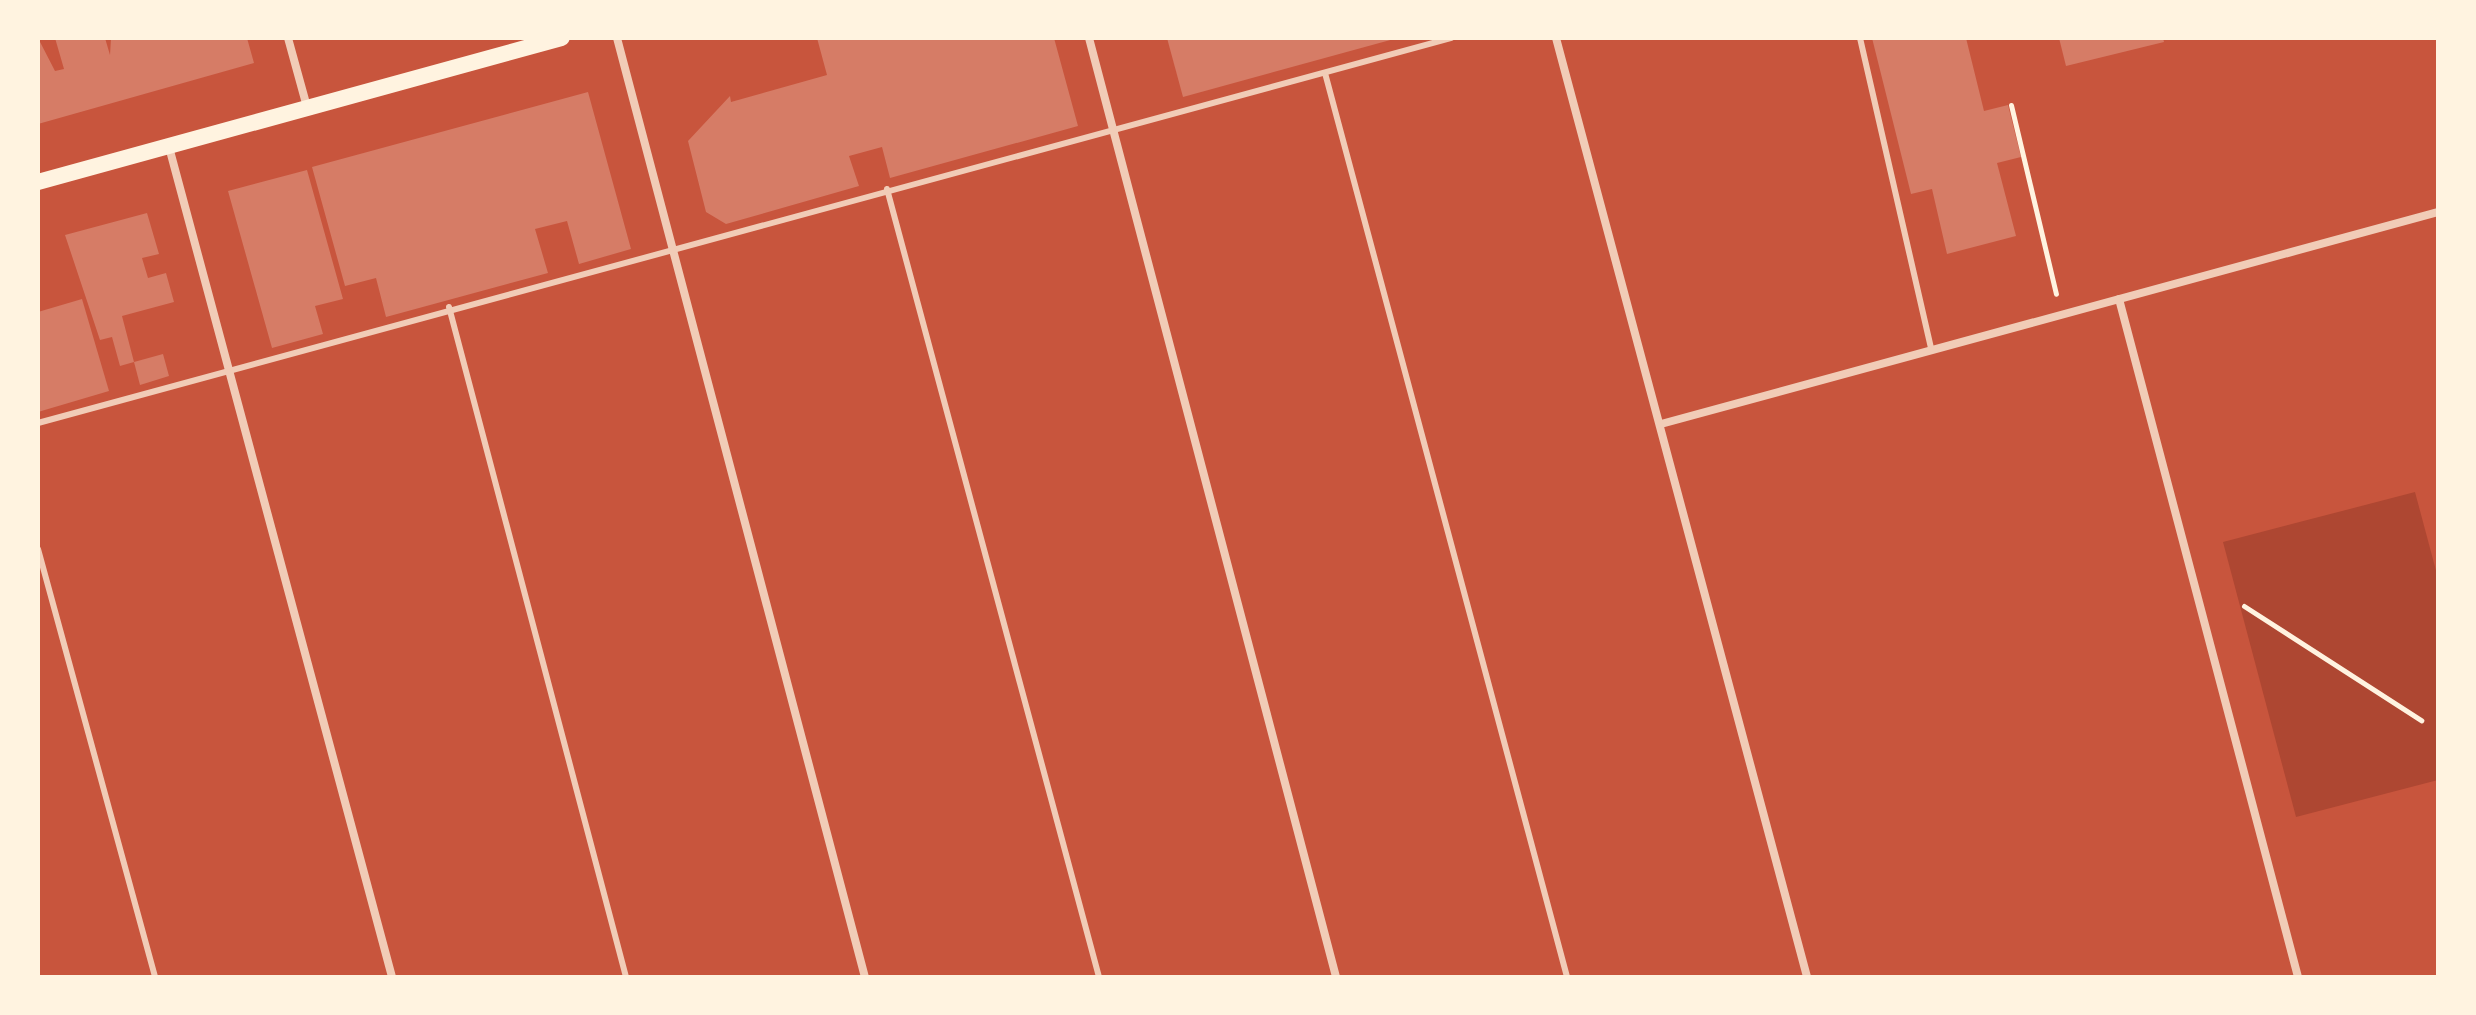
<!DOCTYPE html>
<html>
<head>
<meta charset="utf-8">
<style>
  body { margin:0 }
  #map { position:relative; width:2476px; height:1015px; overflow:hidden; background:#c8553d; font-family:Commissioner,sans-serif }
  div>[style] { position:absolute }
  .green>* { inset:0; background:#ae4732 }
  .building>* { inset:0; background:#d67c66 }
  .path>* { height:5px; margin:-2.5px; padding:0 2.5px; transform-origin:2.5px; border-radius:2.5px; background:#fff3e0 }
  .service>* { height:6px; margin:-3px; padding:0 3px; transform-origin:3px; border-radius:3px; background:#f1ccb7 }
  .minor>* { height:8px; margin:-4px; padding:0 4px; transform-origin:4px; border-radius:4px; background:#f1ccb7 }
  .secondary>* { height:16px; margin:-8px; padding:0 8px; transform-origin:8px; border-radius:8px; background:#fff3e0 }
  span { translate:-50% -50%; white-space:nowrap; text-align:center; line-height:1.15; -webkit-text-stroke:6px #fff3e0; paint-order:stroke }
  .frame { position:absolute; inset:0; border:40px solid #fff3e0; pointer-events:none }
</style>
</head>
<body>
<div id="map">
  <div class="green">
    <div style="clip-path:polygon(2415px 492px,2438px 578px,2438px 780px,2296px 817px,2223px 542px)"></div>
  </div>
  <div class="building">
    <div style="clip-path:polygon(38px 38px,55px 71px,64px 69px,55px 38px,105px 38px,110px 55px,111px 38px,247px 38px,254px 63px,38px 124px)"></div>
    <div style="clip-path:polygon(817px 38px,1054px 38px,1078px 126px,890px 178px,882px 147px,849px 156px,859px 186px,726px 224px,706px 212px,688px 141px,730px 96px,731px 102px,827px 75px)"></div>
    <div style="clip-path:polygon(1167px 38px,1394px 38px,1394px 39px,1183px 97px)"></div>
    <div style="clip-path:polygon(1872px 38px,1966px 38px,1984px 111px,2008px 105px,2021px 157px,1997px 163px,2016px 236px,1947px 254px,1932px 189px,1911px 194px)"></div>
    <div style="clip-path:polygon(2059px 38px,2163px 38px,2164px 42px,2066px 66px)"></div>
    <div style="clip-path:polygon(588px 92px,631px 249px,579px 264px,567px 221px,535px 229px,548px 273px,386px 317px,376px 278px,345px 286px,312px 167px)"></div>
    <div style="clip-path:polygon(307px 170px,343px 299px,315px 306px,323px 334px,272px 348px,228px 191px)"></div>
    <div style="clip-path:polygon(147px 213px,159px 254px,142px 258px,148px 278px,166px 273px,174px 302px,122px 316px,134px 362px,120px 366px,112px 337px,100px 340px,65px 235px)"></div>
    <div style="clip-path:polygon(82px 299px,109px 391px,38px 412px,38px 312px)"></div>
    <div style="clip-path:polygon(163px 354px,169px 376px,140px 385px,134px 362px)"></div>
  </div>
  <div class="path">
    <div style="left:2011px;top:105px;width:194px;rotate:76.6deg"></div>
    <div style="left:2244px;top:606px;width:211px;rotate:32.8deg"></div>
  </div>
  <div class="service">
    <div style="left:1860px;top:38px;width:317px;rotate:77.1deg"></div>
    <div style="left:1325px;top:73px;width:936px;rotate:75.01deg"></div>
    <div style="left:887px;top:189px;width:816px;rotate:74.94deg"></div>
    <div style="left:449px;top:307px;width:693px;rotate:75.2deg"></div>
    <div style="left:38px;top:423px;width:1465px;rotate:-15.24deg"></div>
    <div style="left:38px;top:549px;width:444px;rotate:74.7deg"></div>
  </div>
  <div class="minor">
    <div style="left:288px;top:38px;width:72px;rotate:74.6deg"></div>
    <div style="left:617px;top:38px;width:971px;rotate:75.21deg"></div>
    <div style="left:1089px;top:38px;width:971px;rotate:75.26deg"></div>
    <div style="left:1556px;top:38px;width:972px;rotate:75.03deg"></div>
    <div style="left:169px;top:147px;width:859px;rotate:74.96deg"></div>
    <div style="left:2119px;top:299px;width:701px;rotate:75.21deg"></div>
    <div style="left:1661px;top:424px;width:805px;rotate:-15.26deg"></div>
  </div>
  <div class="secondary">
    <div style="left:38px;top:182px;width:543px;rotate:-15.37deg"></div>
  </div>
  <div class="frame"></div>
</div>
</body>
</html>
